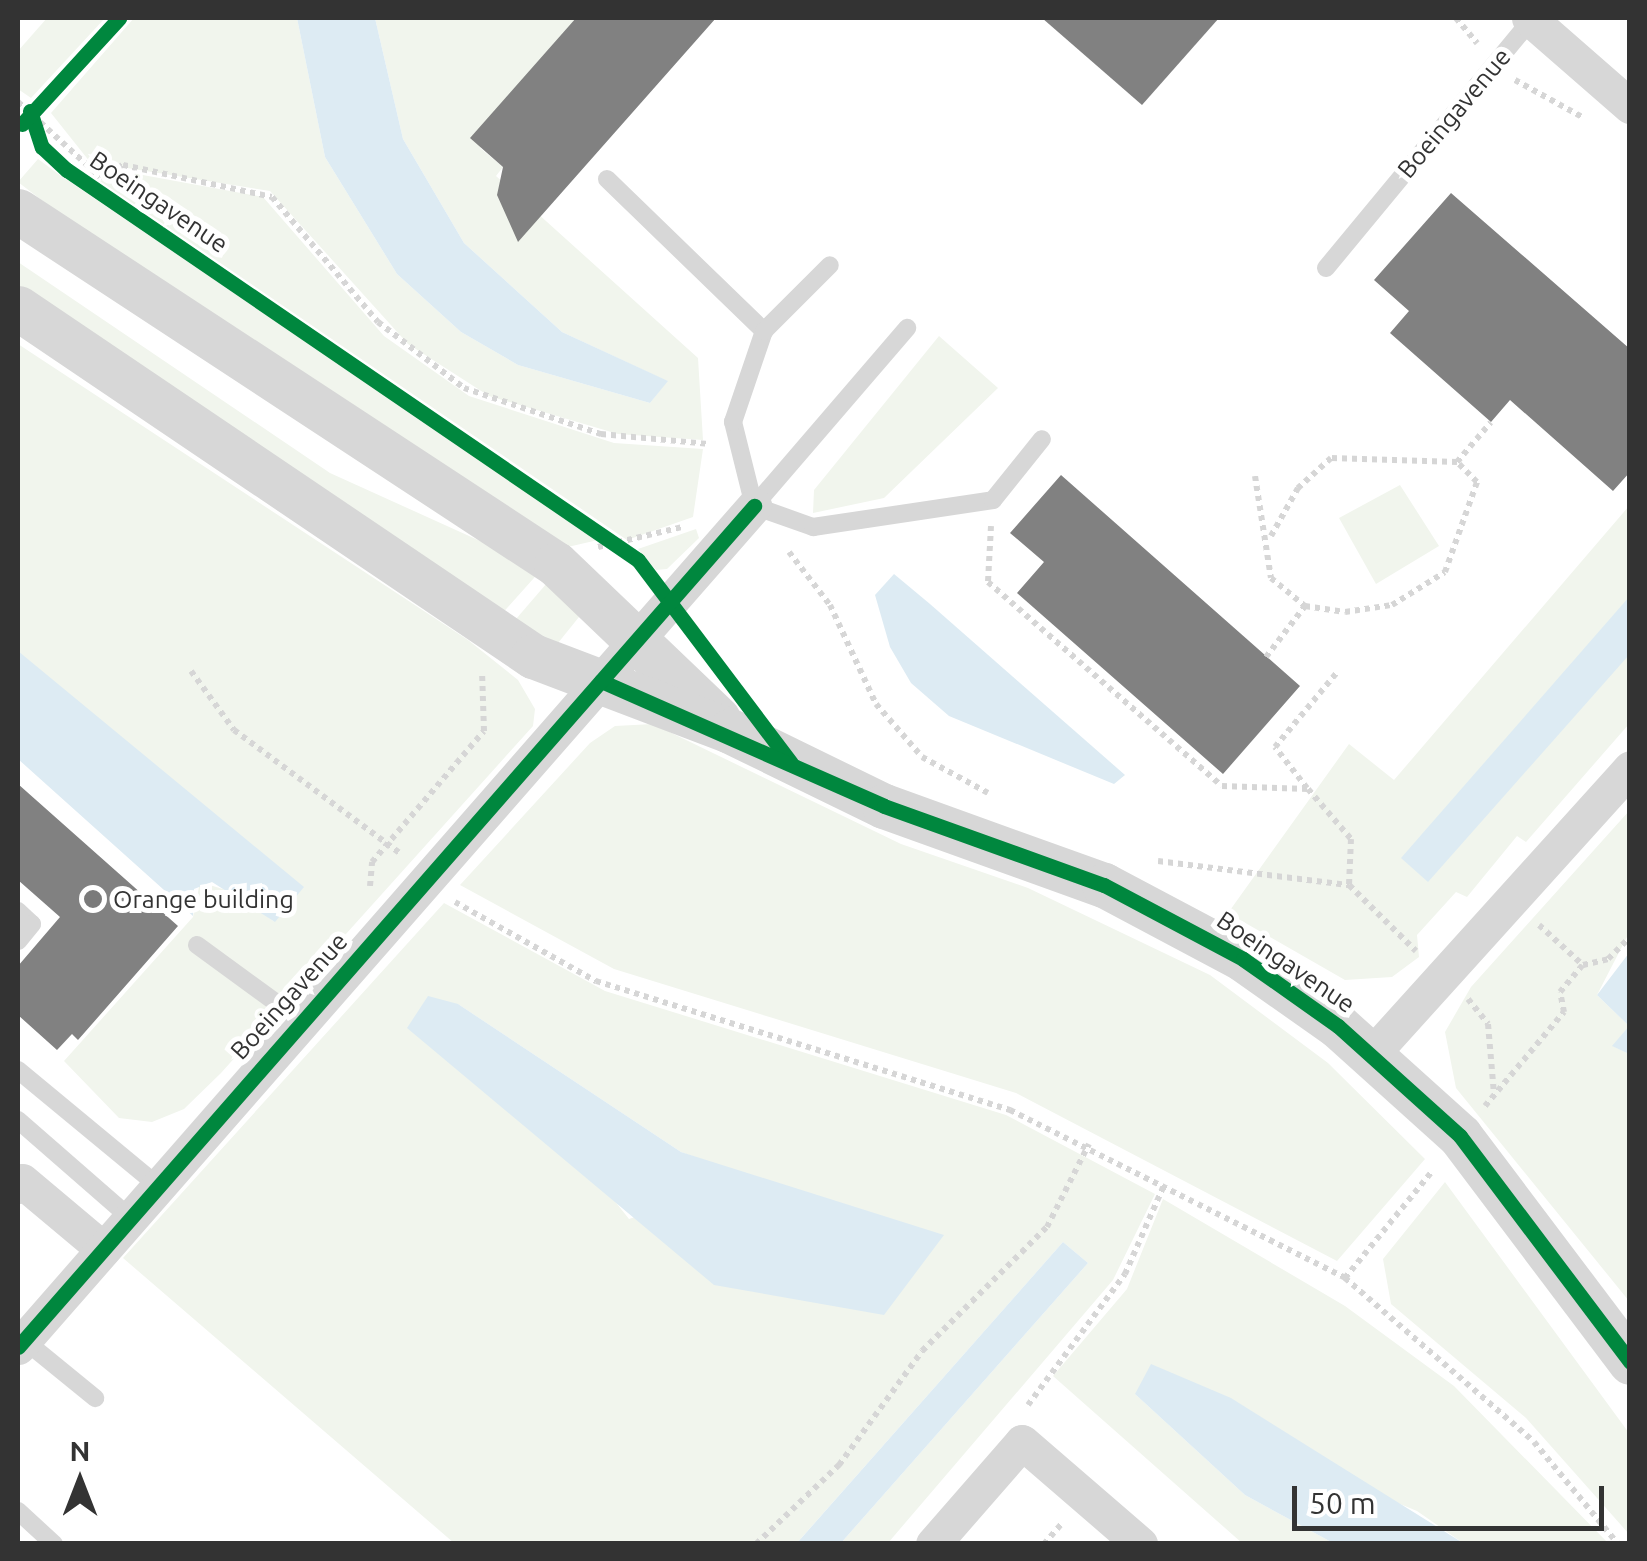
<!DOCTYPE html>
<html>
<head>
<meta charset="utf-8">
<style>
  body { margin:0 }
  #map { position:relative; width:1647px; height:1561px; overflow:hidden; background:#fff; font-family:Ubuntu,sans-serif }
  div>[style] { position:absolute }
  .green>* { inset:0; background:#f1f5ed }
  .water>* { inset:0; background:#ddebf3 }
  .building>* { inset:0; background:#818181 }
  .path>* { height:6px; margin-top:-3px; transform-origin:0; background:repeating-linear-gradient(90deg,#d6d6d6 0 5px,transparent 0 10px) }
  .service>* { height:18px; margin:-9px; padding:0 9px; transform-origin:9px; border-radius:9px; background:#d7d7d7 }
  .minor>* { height:35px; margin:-17.5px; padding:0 17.5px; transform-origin:17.5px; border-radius:17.5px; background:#d7d7d7 }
  .tertiary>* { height:45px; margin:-22.5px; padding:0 22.5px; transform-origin:22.5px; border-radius:22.5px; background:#d7d7d7 }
  .cycleway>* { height:15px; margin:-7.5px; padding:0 7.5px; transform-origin:7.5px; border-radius:7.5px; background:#00873e }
  .dots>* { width:28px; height:28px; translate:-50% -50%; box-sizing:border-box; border:5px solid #fff; border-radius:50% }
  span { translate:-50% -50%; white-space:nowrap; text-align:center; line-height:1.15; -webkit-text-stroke:10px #fff; paint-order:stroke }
  .street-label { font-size:25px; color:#333 }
  .poi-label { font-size:25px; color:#333 }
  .left { translate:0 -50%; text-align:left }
  .frame { position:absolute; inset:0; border:20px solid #333; pointer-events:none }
  .north { position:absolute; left:30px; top:1431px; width:100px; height:100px; -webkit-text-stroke:8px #fff; paint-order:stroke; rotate:0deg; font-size:28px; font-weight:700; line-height:40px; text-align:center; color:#333 }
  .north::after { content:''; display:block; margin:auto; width:35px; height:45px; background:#333; clip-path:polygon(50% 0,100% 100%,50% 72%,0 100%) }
  .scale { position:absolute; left:1292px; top:1486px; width:312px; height:45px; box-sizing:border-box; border:5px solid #333; border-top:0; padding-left:12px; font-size:30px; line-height:35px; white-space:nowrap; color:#333; -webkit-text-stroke:8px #fff; paint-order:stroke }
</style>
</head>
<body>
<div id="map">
  <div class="green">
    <div style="clip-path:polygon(47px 18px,105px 18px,31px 98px,18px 89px,18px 51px)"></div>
    <div style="clip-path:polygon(134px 18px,297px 18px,325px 157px,397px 274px,461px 332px,518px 365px,650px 403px,667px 381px,562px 332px,464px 243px,403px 139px,375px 18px,595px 18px,480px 148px,503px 167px,496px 176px,698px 358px,703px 440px,618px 434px,489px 396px,408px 344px,270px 191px,90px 162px,51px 113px)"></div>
    <div style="clip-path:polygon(38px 159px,57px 173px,598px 540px,559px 549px,48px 205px,18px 182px)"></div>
    <div style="clip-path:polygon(121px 171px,263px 197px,384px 336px,469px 396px,614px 443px,703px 449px,693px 517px,627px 540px,100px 181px)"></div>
    <div style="clip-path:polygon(18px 262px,330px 473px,542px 569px,499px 617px,18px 291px)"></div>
    <div style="clip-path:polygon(939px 336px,998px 388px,884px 498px,813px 513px,814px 490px)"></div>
    <div style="clip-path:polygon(18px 344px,468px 640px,518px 680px,535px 709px,533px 726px,221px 1073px,184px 1109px,152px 1122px,119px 1118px,64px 1061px,193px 917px,200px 882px,242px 895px,274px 922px,18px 651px)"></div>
    <div style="clip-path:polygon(1400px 485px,1439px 546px,1376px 584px,1339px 518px)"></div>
    <div style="clip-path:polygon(1629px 506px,1629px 724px,1526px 842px,1517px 836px,1467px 897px,1456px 892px,1417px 935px,1419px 957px,1392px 977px,1345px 980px,1228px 913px,1349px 744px,1394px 780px)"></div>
    <div style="clip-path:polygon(696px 529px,699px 538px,667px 569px,656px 570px,638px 549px)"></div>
    <div style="clip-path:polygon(553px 576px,579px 617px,558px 643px,510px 626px)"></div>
    <div style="clip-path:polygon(653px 724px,901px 844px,1028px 888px,1210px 975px,1328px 1063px,1425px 1159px,1337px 1261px,1016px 1093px,614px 969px,460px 885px,590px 743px,615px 726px)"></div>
    <div style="clip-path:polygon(1629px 811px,1629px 933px,1597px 995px,1629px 1026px,1613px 1046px,1629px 1054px,1629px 1301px,1456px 1088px,1445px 1032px,1471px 987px)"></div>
    <div style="clip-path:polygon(evenodd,444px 903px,605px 991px,1006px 1115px,1155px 1194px,1113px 1280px,888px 1543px,841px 1543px,1088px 1263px,1063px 1242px,796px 1544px,454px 1543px,123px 1258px,444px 903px,458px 1004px,681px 1152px,753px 1178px,629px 1219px,458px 1004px)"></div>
    <div style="clip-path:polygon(1445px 1182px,1629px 1433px,1629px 1534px,1526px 1418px,1391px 1304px,1383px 1259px)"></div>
    <div style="clip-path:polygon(1163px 1199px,1345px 1306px,1454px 1386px,1608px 1543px,1463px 1543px,1417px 1511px,1135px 1394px,1245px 1495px,1333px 1543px,1242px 1543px,1053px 1376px,1127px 1289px)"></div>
  </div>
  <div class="water">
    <div style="clip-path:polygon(297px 18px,375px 18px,403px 139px,464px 243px,562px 332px,668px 381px,650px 403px,518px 365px,461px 332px,397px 274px,325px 157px)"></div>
    <div style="clip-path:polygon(894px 574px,930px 604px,1125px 775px,1114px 784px,949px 716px,911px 683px,890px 647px,875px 595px)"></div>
    <div style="clip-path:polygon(1629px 597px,1629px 655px,1428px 882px,1401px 858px)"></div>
    <div style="clip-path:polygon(18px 651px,304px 887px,275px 922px,212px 882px,194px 889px,193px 916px,18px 759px)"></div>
    <div style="clip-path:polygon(1629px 953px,1630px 1054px,1629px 1054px,1612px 1046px,1629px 1026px,1597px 995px)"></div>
    <div style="clip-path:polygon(428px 996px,458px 1004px,681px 1152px,944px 1235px,884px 1315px,714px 1285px,407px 1028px)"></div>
    <div style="clip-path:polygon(1063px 1242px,1088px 1263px,841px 1543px,797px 1543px)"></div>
    <div style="clip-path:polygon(1151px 1364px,1231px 1398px,1463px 1543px,1333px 1543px,1245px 1495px,1135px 1394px)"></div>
  </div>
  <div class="building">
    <div style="clip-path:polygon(576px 18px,716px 18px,518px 242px,497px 195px,503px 167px,470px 138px)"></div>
    <div style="clip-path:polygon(1042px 18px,1219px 18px,1142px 105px)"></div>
    <div style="clip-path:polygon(1451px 193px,1630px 349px,1630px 472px,1613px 491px,1510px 400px,1491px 422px,1390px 333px,1409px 311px,1374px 280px)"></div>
    <div style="clip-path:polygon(1061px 475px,1300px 686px,1223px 774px,1017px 593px,1044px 562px,1010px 533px)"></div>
    <div style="clip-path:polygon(18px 784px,178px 926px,78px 1040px,72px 1034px,57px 1050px,18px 1015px,18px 966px,60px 917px,18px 880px)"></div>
  </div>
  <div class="path">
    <div style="left:1456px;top:18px;width:33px;rotate:50deg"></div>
    <div style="left:1515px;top:80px;width:77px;rotate:28.9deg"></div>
    <div style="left:18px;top:102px;width:111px;rotate:42.4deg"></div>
    <div style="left:100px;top:177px;width:26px;rotate:-28deg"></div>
    <div style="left:123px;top:165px;width:152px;rotate:12.1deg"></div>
    <div style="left:272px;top:197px;width:164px;rotate:49.7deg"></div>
    <div style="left:378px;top:322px;width:108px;rotate:37.5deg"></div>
    <div style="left:464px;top:388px;width:145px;rotate:18.6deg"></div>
    <div style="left:601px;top:434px;width:107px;rotate:5.3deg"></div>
    <div style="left:1457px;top:462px;width:52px;rotate:-49.6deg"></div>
    <div style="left:1255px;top:476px;width:103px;rotate:81.1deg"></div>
    <div style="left:1271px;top:578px;width:44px;rotate:39.5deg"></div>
    <div style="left:1305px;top:606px;width:40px;rotate:8.5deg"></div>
    <div style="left:1345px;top:612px;width:48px;rotate:-8.5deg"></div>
    <div style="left:1392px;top:605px;width:62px;rotate:-31.9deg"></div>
    <div style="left:1445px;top:572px;width:96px;rotate:-70.4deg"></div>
    <div style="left:1477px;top:482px;width:28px;rotate:-135deg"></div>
    <div style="left:1457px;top:462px;width:126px;rotate:-178.2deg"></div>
    <div style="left:1331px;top:458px;width:45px;rotate:137.7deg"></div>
    <div style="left:1298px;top:488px;width:55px;rotate:119.4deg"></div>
    <div style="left:991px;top:526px;width:56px;rotate:93.1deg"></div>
    <div style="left:988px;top:582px;width:310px;rotate:41.1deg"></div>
    <div style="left:1222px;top:786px;width:86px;rotate:2deg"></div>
    <div style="left:1308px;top:789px;width:66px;rotate:49.3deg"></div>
    <div style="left:1351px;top:839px;width:46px;rotate:92.5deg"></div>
    <div style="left:598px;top:547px;width:86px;rotate:-13.4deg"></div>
    <div style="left:789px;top:552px;width:67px;rotate:52.3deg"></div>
    <div style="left:830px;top:605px;width:109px;rotate:65.1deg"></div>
    <div style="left:876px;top:704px;width:70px;rotate:49deg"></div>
    <div style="left:922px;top:757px;width:75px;rotate:28.6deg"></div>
    <div style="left:1266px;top:657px;width:64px;rotate:-52.6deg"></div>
    <div style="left:191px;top:671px;width:73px;rotate:53.9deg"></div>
    <div style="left:234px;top:730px;width:208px;rotate:36.6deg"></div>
    <div style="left:1307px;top:788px;width:52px;rotate:-128deg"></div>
    <div style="left:1275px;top:747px;width:99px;rotate:-50.3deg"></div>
    <div style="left:1158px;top:861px;width:193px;rotate:7.2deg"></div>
    <div style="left:1349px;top:885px;width:94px;rotate:44.6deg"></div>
    <div style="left:370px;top:886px;width:24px;rotate:-85deg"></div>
    <div style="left:372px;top:862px;width:172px;rotate:-49.5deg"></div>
    <div style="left:484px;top:731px;width:60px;rotate:-91.9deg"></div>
    <div style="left:455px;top:902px;width:162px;rotate:29.3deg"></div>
    <div style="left:596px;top:981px;width:434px;rotate:17.3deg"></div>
    <div style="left:1010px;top:1110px;width:375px;rotate:26.6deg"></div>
    <div style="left:1345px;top:1278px;width:250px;rotate:40.9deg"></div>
    <div style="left:1534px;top:1442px;width:132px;rotate:50.5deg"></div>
    <div style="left:1539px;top:925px;width:59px;rotate:42.3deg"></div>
    <div style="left:1468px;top:999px;width:32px;rotate:51deg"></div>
    <div style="left:1488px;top:1024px;width:70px;rotate:85.1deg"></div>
    <div style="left:1485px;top:1106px;width:123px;rotate:-50deg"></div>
    <div style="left:1564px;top:1012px;width:20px;rotate:-101deg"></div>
    <div style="left:1560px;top:992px;width:35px;rotate:-50deg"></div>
    <div style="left:1583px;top:965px;width:26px;rotate:-13deg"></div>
    <div style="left:1608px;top:959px;width:31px;rotate:-45deg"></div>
    <div style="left:1345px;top:1278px;width:139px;rotate:-50.8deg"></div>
    <div style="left:1028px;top:1405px;width:163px;rotate:-53.5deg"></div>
    <div style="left:1125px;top:1274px;width:99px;rotate:-66.3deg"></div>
    <div style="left:756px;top:1544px;width:115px;rotate:-43.6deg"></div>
    <div style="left:839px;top:1465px;width:141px;rotate:-53.9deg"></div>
    <div style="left:922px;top:1351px;width:176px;rotate:-44.8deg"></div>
    <div style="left:1047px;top:1227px;width:93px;rotate:-63.2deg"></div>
    <div style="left:1044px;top:1544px;width:29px;rotate:-49deg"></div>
  </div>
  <div class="service">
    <div style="left:607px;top:179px;width:219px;rotate:44.1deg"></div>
    <div style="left:1326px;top:268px;width:322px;rotate:-50.4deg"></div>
    <div style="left:754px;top:506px;width:63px;rotate:19.6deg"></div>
    <div style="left:813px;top:527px;width:182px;rotate:-8.5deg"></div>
    <div style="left:993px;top:500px;width:78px;rotate:-51.2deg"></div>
    <div style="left:754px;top:506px;width:87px;rotate:-104deg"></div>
    <div style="left:733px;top:422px;width:96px;rotate:-71.2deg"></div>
    <div style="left:764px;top:331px;width:93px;rotate:-45deg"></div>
    <div style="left:754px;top:506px;width:235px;rotate:-49.3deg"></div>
    <div style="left:18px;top:911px;width:19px;rotate:43deg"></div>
    <div style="left:32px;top:924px;width:22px;rotate:129deg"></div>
    <div style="left:197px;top:945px;width:127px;rotate:36.1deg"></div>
    <div style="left:18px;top:1070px;width:179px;rotate:39.6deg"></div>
    <div style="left:18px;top:1120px;width:146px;rotate:41.1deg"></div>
    <div style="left:24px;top:1340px;width:92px;rotate:39.2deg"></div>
    <div style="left:18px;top:1511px;width:49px;rotate:42.5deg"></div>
  </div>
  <div class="minor">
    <div style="left:1529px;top:18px;width:134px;rotate:41.1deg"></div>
    <div style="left:1372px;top:1054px;width:385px;rotate:-47.9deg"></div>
    <div style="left:18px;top:1186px;width:6px;rotate:-51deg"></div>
    <div style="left:22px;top:1181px;width:106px;rotate:40deg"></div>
    <div style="left:18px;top:1347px;width:1118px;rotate:-48.81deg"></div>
    <div style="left:933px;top:1544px;width:135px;rotate:-48.9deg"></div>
    <div style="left:1022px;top:1442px;width:156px;rotate:40.8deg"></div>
  </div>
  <div class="tertiary">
    <div style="left:18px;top:211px;width:643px;rotate:33.27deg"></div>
    <div style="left:556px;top:564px;width:224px;rotate:43.7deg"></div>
    <div style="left:18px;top:308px;width:622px;rotate:34.05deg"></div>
    <div style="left:533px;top:656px;width:211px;rotate:20.8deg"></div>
    <div style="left:730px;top:731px;width:171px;rotate:26deg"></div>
    <div style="left:884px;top:806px;width:234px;rotate:19.8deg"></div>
    <div style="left:1104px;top:885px;width:157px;rotate:28deg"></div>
    <div style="left:1243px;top:959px;width:116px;rotate:35.2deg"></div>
    <div style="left:1338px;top:1026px;width:164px;rotate:42deg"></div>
    <div style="left:1460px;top:1136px;width:283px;rotate:53deg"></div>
  </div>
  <div class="cycleway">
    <div style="left:30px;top:111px;width:38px;rotate:72deg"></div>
    <div style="left:42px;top:147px;width:34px;rotate:43deg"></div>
    <div style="left:67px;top:170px;width:691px;rotate:34.33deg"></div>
    <div style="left:638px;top:560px;width:254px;rotate:53deg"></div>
    <div style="left:22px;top:124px;width:144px;rotate:-47.5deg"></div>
    <div style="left:601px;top:681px;width:309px;rotate:23.8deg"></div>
    <div style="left:884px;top:806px;width:234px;rotate:19.8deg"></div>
    <div style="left:1104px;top:885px;width:157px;rotate:28deg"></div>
    <div style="left:1243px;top:959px;width:116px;rotate:35.2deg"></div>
    <div style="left:1338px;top:1026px;width:164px;rotate:42deg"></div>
    <div style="left:1460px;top:1136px;width:283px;rotate:53deg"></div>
    <div style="left:18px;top:1347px;width:1118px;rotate:-48.81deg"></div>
  </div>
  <div class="dots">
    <div style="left:93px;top:899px;background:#7a7a7a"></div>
  </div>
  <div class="street-label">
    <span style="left:1454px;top:113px;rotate:-50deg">Boeingavenue</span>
    <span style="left:159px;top:202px;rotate:34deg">Boeingavenue</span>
    <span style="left:1286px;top:962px;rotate:34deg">Boeingavenue</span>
    <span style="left:289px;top:996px;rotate:-48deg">Boeingavenue</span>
  </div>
  <div class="poi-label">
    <span class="left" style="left:113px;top:899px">Orange building</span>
  </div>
  <div class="frame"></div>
  <div class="north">N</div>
  <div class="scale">50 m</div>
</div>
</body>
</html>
